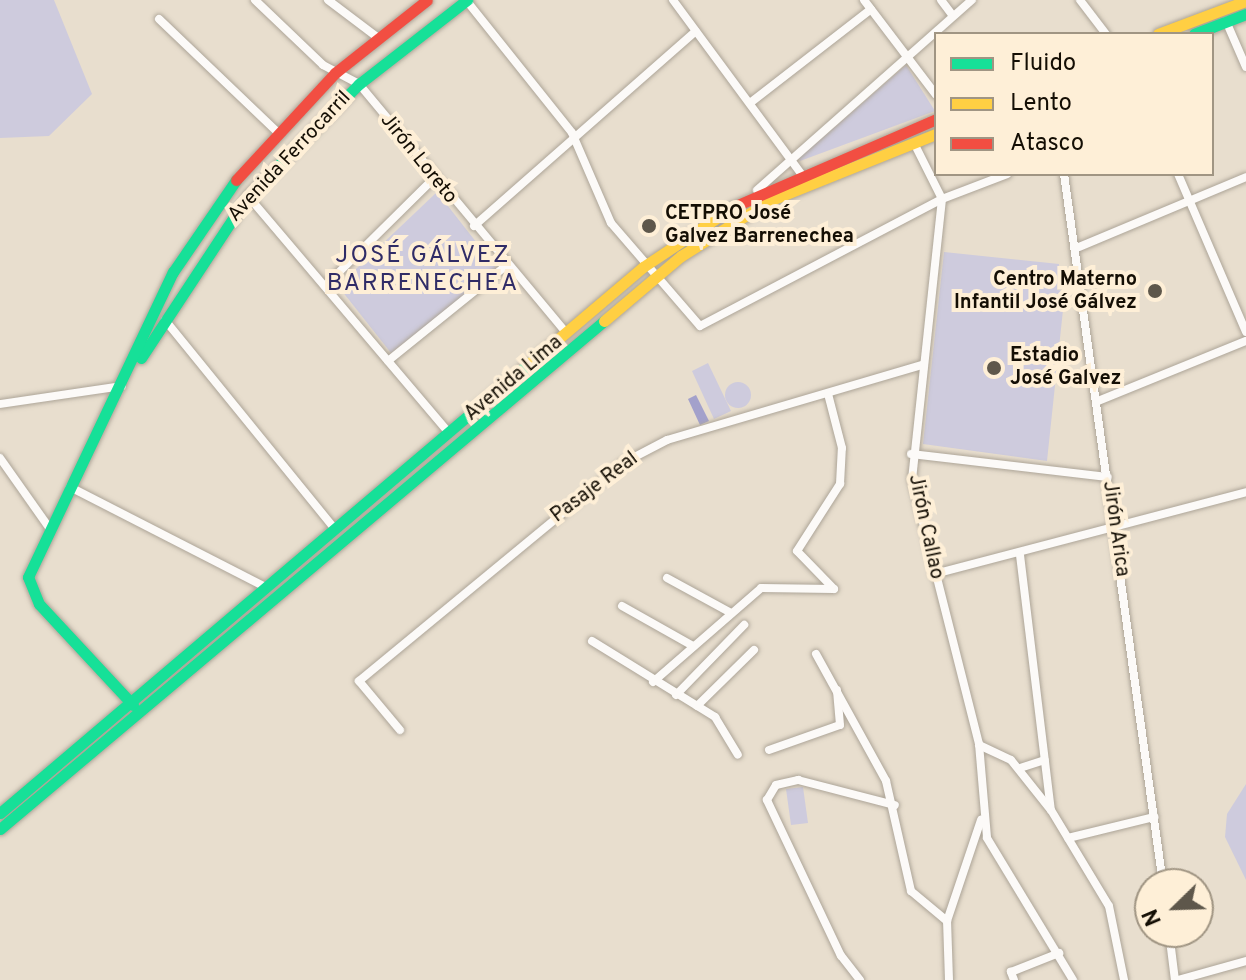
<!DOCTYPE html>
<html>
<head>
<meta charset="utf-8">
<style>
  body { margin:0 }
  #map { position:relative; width:1246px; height:980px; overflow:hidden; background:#e8dece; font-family:Overpass,sans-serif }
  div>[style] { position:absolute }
  .green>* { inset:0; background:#cecbdd }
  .round { border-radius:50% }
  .water>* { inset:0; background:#a3a1cb }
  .roads { filter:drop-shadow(0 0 2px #ada598) drop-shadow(0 0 2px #ada598) }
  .street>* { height:8px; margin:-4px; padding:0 4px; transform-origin:4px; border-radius:4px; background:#fcfaf8 }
  .fast>* { height:11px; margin:-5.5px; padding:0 5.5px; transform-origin:5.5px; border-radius:5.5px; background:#16e098 }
  .slow>* { height:11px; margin:-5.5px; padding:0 5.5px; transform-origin:5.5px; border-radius:5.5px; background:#ffcf43 }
  .jam>* { height:11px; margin:-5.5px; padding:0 5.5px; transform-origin:5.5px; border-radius:5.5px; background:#f24e42 }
  .dots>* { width:22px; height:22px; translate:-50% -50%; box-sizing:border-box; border:4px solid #feefd7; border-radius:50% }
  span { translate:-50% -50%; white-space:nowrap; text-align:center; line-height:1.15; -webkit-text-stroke:8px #feefd7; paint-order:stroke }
  .street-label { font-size:20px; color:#140e04 }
  .poi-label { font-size:20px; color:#140e04; font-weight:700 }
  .left { translate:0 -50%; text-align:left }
  .right { translate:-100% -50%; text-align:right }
  .quarter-label { font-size:24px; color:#302c67; letter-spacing:2px }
  .legend { position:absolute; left:934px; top:32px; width:280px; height:144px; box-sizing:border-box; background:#feefd7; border:2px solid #a09583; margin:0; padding:10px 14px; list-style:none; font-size:24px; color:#140e04 }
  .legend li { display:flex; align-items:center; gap:16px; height:40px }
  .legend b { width:40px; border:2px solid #a09583 }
  .north { position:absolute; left:1134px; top:868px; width:80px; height:80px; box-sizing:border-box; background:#feefd7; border:2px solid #a09583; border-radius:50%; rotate:247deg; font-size:22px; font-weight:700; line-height:32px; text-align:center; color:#140e04 }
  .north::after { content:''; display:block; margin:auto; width:28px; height:36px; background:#5e574b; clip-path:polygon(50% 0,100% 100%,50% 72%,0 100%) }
</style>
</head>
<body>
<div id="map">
  <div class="green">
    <div style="clip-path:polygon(0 0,54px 0,92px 94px,49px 136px,0 138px)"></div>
    <div style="clip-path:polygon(906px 65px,935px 111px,800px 161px,799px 158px)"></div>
    <div style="clip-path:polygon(437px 192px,498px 270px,391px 353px,338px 286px)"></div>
    <div style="clip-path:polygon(944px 252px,1059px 264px,1057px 290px,1065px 291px,1047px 461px,923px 444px)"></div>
    <div style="clip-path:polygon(708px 363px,731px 411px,714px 419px,692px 371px)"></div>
    <div class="round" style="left:725px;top:382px;width:26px;height:26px"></div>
    <div style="clip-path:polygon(1246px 784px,1246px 880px,1225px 837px,1227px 814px)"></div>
    <div style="clip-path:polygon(803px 787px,808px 823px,791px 825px,786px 789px)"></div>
  </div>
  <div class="water">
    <div style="clip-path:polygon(696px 395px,709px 421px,700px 425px,688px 399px)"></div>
  </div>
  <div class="roads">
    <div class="street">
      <div style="left:255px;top:0;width:94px;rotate:43.7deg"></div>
      <div style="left:323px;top:65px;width:41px;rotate:27.8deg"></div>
      <div style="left:359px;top:84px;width:325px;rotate:50.2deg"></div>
      <div style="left:328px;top:0;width:61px;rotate:37.1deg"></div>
      <div style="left:466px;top:0;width:170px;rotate:51.4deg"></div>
      <div style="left:572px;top:133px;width:98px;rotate:66.6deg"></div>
      <div style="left:611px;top:223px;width:136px;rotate:49.2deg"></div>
      <div style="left:700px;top:326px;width:273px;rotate:-27.7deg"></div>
      <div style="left:942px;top:199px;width:70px;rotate:-21deg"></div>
      <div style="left:673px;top:0;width:227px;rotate:53.6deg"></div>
      <div style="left:864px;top:0;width:119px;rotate:52.8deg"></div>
      <div style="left:941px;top:0;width:20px;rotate:53deg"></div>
      <div style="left:1080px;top:0;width:43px;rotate:52.6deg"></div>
      <div style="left:159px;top:19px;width:162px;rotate:43.7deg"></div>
      <div style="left:1226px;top:21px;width:50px;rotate:66.5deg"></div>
      <div style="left:750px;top:103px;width:153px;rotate:-37.8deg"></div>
      <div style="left:914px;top:143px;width:63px;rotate:63.4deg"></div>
      <div style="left:942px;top:199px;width:282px;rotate:96.1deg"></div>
      <div style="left:912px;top:479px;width:273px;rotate:75.8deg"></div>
      <div style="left:979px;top:744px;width:94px;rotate:85.1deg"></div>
      <div style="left:987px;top:838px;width:166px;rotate:58.8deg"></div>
      <div style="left:1064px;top:174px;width:717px;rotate:82.06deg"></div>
      <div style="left:1178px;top:174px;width:172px;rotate:66.7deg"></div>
      <div style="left:757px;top:190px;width:287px;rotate:-41.5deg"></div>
      <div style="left:248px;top:196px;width:311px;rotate:49.7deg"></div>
      <div style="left:474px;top:226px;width:295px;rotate:-41.3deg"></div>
      <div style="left:1079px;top:247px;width:181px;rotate:-22.7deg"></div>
      <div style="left:325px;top:286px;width:152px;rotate:-44.7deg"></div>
      <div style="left:165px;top:320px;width:269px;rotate:50.9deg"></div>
      <div style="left:388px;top:361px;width:153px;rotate:-38.9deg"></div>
      <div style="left:1098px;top:401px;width:160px;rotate:-22.1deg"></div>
      <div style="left:0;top:404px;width:123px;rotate:-8.4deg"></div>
      <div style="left:911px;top:454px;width:198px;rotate:6.7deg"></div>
      <div style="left:0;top:458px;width:87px;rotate:54.8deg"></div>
      <div style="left:70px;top:487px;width:219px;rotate:27.1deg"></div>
      <div style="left:1020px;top:555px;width:257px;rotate:83.1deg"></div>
      <div style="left:1051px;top:810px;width:112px;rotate:58.9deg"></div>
      <div style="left:1109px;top:906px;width:76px;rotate:78.5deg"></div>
      <div style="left:934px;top:574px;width:323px;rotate:-14.7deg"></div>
      <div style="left:667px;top:578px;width:71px;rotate:28.7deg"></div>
      <div style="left:622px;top:606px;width:81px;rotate:29.4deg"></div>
      <div style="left:592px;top:641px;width:145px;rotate:31.7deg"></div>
      <div style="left:715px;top:717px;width:44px;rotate:58.8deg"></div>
      <div style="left:816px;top:654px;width:145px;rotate:61.1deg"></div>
      <div style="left:886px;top:781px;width:113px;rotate:77.2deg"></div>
      <div style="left:911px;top:891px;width:47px;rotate:39.8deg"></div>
      <div style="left:653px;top:682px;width:143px;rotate:-41deg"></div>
      <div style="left:761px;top:588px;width:73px;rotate:0.8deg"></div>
      <div style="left:834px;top:589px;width:53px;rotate:-134.2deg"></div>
      <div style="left:797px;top:551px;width:80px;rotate:-57.3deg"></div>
      <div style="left:840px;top:484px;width:36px;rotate:-87deg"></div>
      <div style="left:842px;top:448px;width:56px;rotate:-104.5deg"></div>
      <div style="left:676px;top:695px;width:98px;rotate:-45.8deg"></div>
      <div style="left:697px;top:706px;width:80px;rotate:-44.5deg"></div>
      <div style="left:400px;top:730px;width:64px;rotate:-129.9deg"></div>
      <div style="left:359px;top:681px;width:342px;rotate:-39.5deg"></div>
      <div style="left:623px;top:463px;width:50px;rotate:-27.6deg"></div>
      <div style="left:667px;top:440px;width:266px;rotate:-16.4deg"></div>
      <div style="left:979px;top:745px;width:35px;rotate:25deg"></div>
      <div style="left:1011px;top:760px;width:63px;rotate:51.5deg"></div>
      <div style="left:769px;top:750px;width:75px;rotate:-19.4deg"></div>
      <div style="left:840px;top:725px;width:35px;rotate:-95deg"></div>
      <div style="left:1020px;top:768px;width:26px;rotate:-18deg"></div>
      <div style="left:1068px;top:838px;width:89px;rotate:-13.7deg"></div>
      <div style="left:1169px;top:932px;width:48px;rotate:82.9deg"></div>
      <div style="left:860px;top:980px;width:31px;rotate:-128deg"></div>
      <div style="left:841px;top:956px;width:173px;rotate:-115.4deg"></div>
      <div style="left:767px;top:800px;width:17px;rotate:-59deg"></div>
      <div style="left:776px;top:785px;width:23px;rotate:-13deg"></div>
      <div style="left:798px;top:780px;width:100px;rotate:14.5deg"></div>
      <div style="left:949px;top:980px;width:59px;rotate:-91.9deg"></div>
      <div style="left:947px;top:921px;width:107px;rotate:-71.4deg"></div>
      <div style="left:1014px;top:980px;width:9px;rotate:-111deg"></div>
      <div style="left:1011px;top:972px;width:52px;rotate:-21.6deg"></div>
      <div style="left:1178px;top:980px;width:71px;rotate:-15.6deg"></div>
    </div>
    <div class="fast">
      <div style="left:1194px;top:34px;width:56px;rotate:-21deg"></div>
      <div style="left:141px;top:358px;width:194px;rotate:-56.6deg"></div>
      <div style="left:248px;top:196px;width:158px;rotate:-45.3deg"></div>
      <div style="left:359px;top:84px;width:137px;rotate:-37.9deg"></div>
      <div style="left:133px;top:705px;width:138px;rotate:-132.9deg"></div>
      <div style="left:39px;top:604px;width:29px;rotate:-112deg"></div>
      <div style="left:28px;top:577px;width:338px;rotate:-64.6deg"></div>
      <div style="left:173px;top:272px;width:112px;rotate:-55.6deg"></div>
      <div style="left:0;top:813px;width:697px;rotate:-40.34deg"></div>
      <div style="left:0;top:829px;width:789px;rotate:-40.07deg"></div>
    </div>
    <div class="slow">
      <div style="left:1158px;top:34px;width:94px;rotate:-20.6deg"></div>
      <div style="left:604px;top:321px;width:101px;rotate:-40.2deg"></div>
      <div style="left:681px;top:256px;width:104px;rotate:-32deg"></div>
      <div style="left:769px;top:201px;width:180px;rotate:-21.9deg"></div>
      <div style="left:531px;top:362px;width:147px;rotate:-40.3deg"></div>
      <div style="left:643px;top:267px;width:108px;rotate:-33.7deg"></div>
    </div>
    <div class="jam">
      <div style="left:236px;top:180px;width:146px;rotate:-47.2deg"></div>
      <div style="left:335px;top:73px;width:117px;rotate:-38.4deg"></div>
      <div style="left:733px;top:207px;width:221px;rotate:-23.4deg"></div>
    </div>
  </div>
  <div class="dots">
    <div style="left:649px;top:226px;background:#5e574b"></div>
    <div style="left:1155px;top:291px;background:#5e574b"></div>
    <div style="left:994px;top:368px;background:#5e574b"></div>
  </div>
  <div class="street-label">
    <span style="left:290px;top:157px;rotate:-47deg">Avenida Ferrocarril</span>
    <span style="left:418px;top:159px;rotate:51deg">Jirón Loreto</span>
    <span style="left:514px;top:379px;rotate:-40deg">Avenida Lima</span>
    <span style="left:595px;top:488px;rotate:-37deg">Pasaje Real</span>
    <span style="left:925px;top:527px;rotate:78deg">Jirón Callao</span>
    <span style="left:1115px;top:529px;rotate:82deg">Jirón Arica</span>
  </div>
  <div class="poi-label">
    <span class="left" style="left:665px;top:226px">CETPRO José<br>Galvez Barrenechea</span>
    <span class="right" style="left:1137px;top:292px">Centro Materno<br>Infantil José Gálvez</span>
    <span class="left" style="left:1010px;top:368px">Estadio<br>José Galvez</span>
  </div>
  <div class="quarter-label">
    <span style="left:423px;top:271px">JOSÉ GÁLVEZ<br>BARRENECHEA</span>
  </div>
  <ul class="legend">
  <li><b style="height:10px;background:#16e098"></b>Fluido</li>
  <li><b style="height:10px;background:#ffcf43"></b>Lento</li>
  <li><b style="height:10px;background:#f24e42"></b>Atasco</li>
  </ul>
  <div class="north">N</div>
</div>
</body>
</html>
